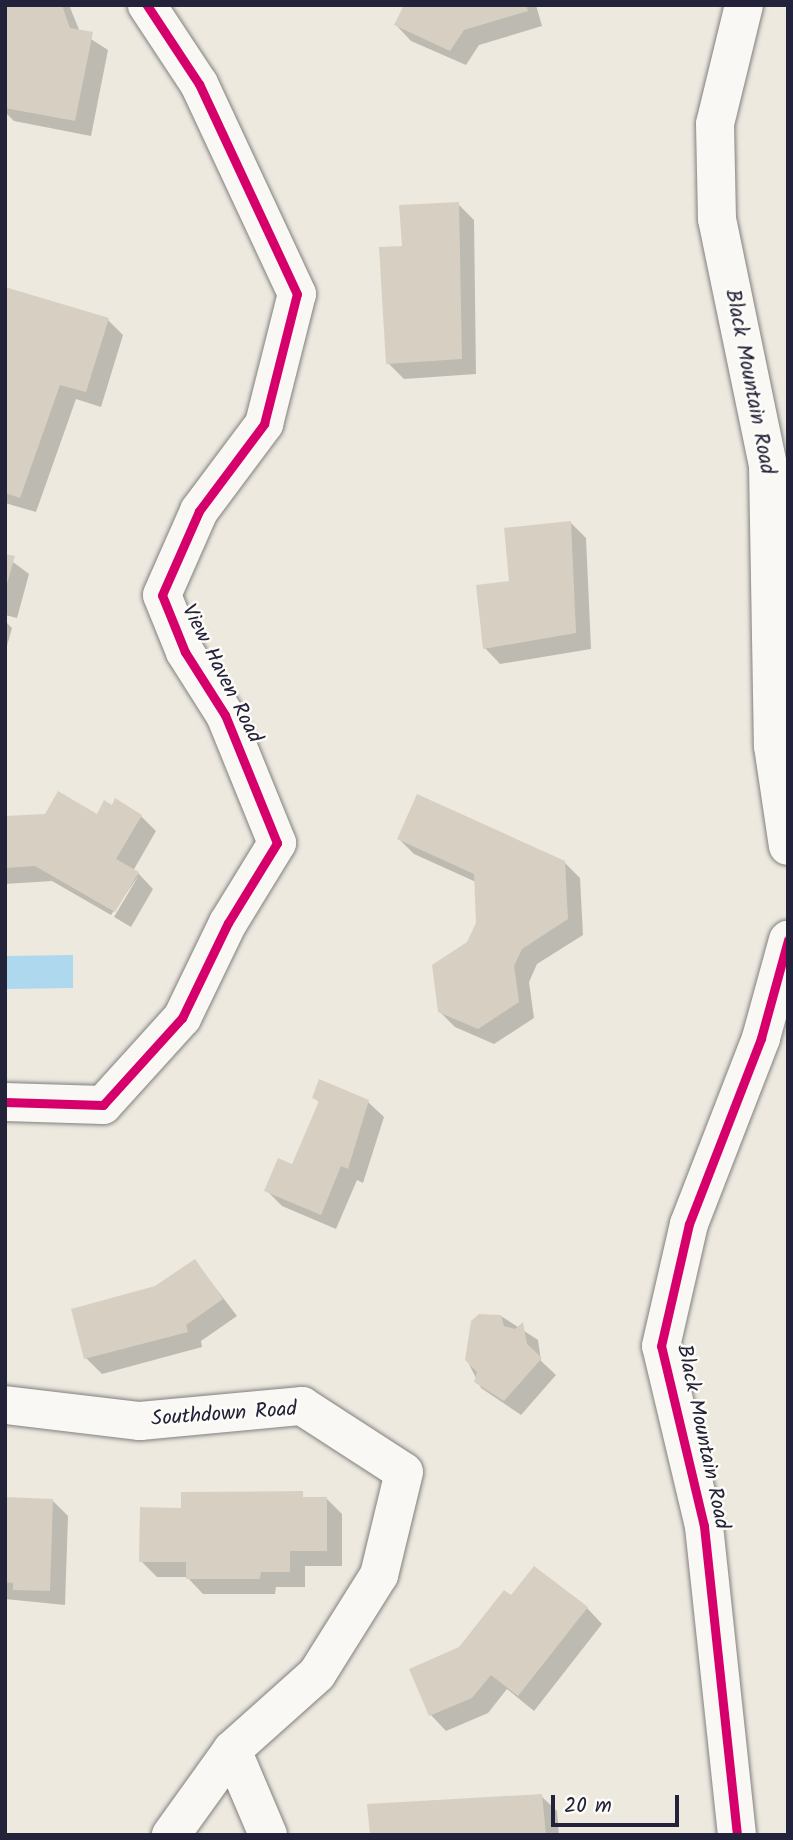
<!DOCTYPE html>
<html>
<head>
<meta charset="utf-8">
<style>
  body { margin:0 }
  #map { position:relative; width:793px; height:1840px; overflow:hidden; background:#ede9df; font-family:Kalam,sans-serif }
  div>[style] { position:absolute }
  .water>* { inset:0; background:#add8ed }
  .shadow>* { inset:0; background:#0003 }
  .building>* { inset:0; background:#d7d0c2 }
  .roads { filter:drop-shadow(0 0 2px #828080) drop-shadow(0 0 2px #828080) }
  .minor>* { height:38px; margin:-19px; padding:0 19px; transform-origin:19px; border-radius:19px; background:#f9f8f5 }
  .cycleway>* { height:9px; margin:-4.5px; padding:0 4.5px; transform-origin:4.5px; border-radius:4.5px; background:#d6006c }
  span { translate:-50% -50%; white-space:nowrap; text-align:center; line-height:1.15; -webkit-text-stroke:5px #fdfcf7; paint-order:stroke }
  .street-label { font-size:21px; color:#22223b }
  .frame { position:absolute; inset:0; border:7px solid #22223b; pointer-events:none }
  .scale { position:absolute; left:551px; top:1795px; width:128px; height:32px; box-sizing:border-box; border:4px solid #22223b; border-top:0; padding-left:9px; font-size:21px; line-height:24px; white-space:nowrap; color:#22223b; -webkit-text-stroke:5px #fdfcf7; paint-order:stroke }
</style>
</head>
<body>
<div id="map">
  <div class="water">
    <div style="clip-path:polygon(73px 955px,73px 988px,5px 989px,5px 956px)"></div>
  </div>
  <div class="shadow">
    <div style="clip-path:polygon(5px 5px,69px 5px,80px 32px,108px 50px,91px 136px,14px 121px,5px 112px)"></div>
    <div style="clip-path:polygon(406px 5px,536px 5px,542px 26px,479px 45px,466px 65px,411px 41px,396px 25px)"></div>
    <div style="clip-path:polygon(458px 204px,474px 220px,476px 374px,404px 379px,388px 363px,403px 248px)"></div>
    <div style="clip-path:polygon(5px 289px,108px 320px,123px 335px,101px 407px,76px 399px,36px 512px,5px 503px)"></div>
    <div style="clip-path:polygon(570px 522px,586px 538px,591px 649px,500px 664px,485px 648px,511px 583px)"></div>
    <div style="clip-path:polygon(5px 556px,29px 574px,17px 618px,5px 615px)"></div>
    <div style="clip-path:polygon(5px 621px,12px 628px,5px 653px)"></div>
    <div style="clip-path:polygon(141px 816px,156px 831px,133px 871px,138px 873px,153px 889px,131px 927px,114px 917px,139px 875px,111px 915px,52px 881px,5px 884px,5px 818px)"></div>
    <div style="clip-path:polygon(399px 839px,564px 862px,580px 878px,583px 935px,537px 964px,529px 982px,534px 1018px,494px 1044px,455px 1027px,439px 1011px,478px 924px,476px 882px,414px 854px)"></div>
    <div style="clip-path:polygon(314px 1097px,368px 1102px,384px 1117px,363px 1183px,357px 1180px,336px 1229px,282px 1206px,266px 1190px,293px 1166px,320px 1103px)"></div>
    <div style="clip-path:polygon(195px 1261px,237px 1316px,201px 1341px,202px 1347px,102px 1374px,86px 1358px,156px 1288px)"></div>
    <div style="clip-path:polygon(501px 1316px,538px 1340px,541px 1361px,556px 1375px,521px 1415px,481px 1388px,467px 1360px)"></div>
    <div style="clip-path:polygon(327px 1499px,342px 1514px,342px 1566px,305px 1566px,305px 1587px,276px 1587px,275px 1594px,203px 1594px,187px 1577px,157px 1577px,141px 1561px,183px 1510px)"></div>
    <div style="clip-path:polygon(5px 1500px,52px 1500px,68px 1516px,65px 1605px,5px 1599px)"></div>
    <div style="clip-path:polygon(587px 1608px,602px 1624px,534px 1711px,507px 1689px,488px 1713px,446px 1731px,431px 1715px,411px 1670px)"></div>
    <div style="clip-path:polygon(541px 1796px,557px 1811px,559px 1835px,372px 1835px)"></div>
  </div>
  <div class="building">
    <div style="clip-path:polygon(5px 5px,62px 5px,70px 28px,93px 32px,75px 121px,5px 108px)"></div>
    <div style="clip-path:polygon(404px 5px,526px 5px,528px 11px,464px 30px,450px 51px,394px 25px)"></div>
    <div style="clip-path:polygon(459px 202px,462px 359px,386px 364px,379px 247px,402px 246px,399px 205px)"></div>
    <div style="clip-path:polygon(5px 287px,109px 318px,86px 392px,60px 385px,20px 498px,5px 493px)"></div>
    <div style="clip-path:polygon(571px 521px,576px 633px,483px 649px,476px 585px,509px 581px,504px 528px)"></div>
    <div style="clip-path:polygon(5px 554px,15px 556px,6px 587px,5px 586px)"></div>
    <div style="clip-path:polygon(58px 791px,97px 814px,104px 800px,112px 805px,115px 798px,142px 815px,116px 859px,139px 872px,115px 912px,35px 866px,5px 868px,5px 816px,45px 814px)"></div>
    <div style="clip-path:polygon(417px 794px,565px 861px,568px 919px,522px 949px,514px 966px,519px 1002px,478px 1029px,438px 1012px,432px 965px,467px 942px,476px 923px,474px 874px,397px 839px)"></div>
    <div style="clip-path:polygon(319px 1079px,369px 1100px,348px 1169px,341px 1166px,321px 1215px,264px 1191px,278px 1158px,292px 1164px,319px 1101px,312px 1098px)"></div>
    <div style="clip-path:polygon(195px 1259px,223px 1299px,186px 1325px,188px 1332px,84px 1359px,71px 1309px,155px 1286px)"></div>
    <div style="clip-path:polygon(479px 1314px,501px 1315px,504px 1326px,515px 1329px,523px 1322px,527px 1344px,542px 1358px,504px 1401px,474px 1382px,477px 1372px,465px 1360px,471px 1321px)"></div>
    <div style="clip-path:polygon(303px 1491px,303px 1497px,327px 1497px,327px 1551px,290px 1551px,290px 1572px,261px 1572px,260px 1579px,186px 1579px,186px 1562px,139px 1562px,140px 1507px,181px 1508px,181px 1492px)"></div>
    <div style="clip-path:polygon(5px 1497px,53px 1499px,50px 1591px,13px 1590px,13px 1583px,5px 1582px)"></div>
    <div style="clip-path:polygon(534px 1566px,588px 1607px,518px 1696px,491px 1675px,472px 1698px,429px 1716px,409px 1669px,459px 1647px,504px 1590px,511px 1595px)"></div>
    <div style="clip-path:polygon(542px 1794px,546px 1835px,370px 1835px,367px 1804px)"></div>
  </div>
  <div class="roads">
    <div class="minor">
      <div style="left:744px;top:5px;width:122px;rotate:103.7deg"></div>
      <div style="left:715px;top:124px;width:95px;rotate:88.8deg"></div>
      <div style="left:717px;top:219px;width:251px;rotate:78.3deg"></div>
      <div style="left:768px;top:465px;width:281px;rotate:89deg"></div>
      <div style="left:773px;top:746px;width:101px;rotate:81.5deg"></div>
      <div style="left:5px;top:1102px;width:98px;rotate:1.8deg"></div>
      <div style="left:103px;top:1105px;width:118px;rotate:-47.8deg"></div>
      <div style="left:182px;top:1018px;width:106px;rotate:-64.2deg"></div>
      <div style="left:228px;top:923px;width:94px;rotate:-58.5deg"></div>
      <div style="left:277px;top:843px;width:138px;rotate:-112.1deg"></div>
      <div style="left:225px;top:715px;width:75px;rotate:-122.4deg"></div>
      <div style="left:185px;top:652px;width:61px;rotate:-112deg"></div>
      <div style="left:162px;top:595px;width:92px;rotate:-66.2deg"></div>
      <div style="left:199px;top:511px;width:109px;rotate:-53.2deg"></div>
      <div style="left:264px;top:424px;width:134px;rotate:-75.8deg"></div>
      <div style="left:297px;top:294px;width:232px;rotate:-115deg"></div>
      <div style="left:199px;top:84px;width:95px;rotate:-123.4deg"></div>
      <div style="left:5px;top:1405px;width:136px;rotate:6.8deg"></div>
      <div style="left:140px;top:1421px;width:163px;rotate:-5.3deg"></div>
      <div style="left:302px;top:1406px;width:121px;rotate:32.9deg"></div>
      <div style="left:404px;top:1472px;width:106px;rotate:103.6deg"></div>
      <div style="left:379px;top:1575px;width:117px;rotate:122.1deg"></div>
      <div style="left:317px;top:1674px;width:114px;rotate:138.2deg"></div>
      <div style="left:232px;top:1750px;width:105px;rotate:125.7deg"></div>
      <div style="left:232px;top:1750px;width:92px;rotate:67deg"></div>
      <div style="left:737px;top:1835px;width:311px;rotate:-96.1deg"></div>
      <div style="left:704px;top:1526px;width:185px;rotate:-103.4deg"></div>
      <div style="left:661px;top:1346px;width:125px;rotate:-77.1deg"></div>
      <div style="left:689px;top:1224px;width:199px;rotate:-68.8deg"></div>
      <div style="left:761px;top:1038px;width:102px;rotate:-74.6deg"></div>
    </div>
  </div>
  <div class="cycleway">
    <div style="left:5px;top:1102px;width:98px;rotate:1.8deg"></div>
    <div style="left:103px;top:1105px;width:118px;rotate:-47.8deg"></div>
    <div style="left:182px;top:1018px;width:106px;rotate:-64.2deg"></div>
    <div style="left:228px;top:923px;width:94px;rotate:-58.5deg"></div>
    <div style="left:277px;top:843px;width:138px;rotate:-112.1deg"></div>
    <div style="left:225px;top:715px;width:75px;rotate:-122.4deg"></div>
    <div style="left:185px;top:652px;width:61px;rotate:-112deg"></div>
    <div style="left:162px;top:595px;width:92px;rotate:-66.2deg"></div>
    <div style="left:199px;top:511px;width:109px;rotate:-53.2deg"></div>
    <div style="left:264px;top:424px;width:134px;rotate:-75.8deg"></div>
    <div style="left:297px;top:294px;width:232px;rotate:-115deg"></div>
    <div style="left:199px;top:84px;width:95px;rotate:-123.4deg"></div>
    <div style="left:737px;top:1835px;width:311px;rotate:-96.1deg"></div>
    <div style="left:704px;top:1526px;width:185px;rotate:-103.4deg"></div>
    <div style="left:661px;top:1346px;width:125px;rotate:-77.1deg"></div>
    <div style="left:689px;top:1224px;width:199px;rotate:-68.8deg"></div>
    <div style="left:761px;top:1038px;width:102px;rotate:-74.6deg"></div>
  </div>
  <div class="street-label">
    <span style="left:749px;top:382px;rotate:79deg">Black Mountain Road</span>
    <span style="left:221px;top:674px;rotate:63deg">View Haven Road</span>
    <span style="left:224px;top:1415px;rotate:-4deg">Southdown Road</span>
    <span style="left:702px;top:1437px;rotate:78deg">Black Mountain Road</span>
  </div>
  <div class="frame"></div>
  <div class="scale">20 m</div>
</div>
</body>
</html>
